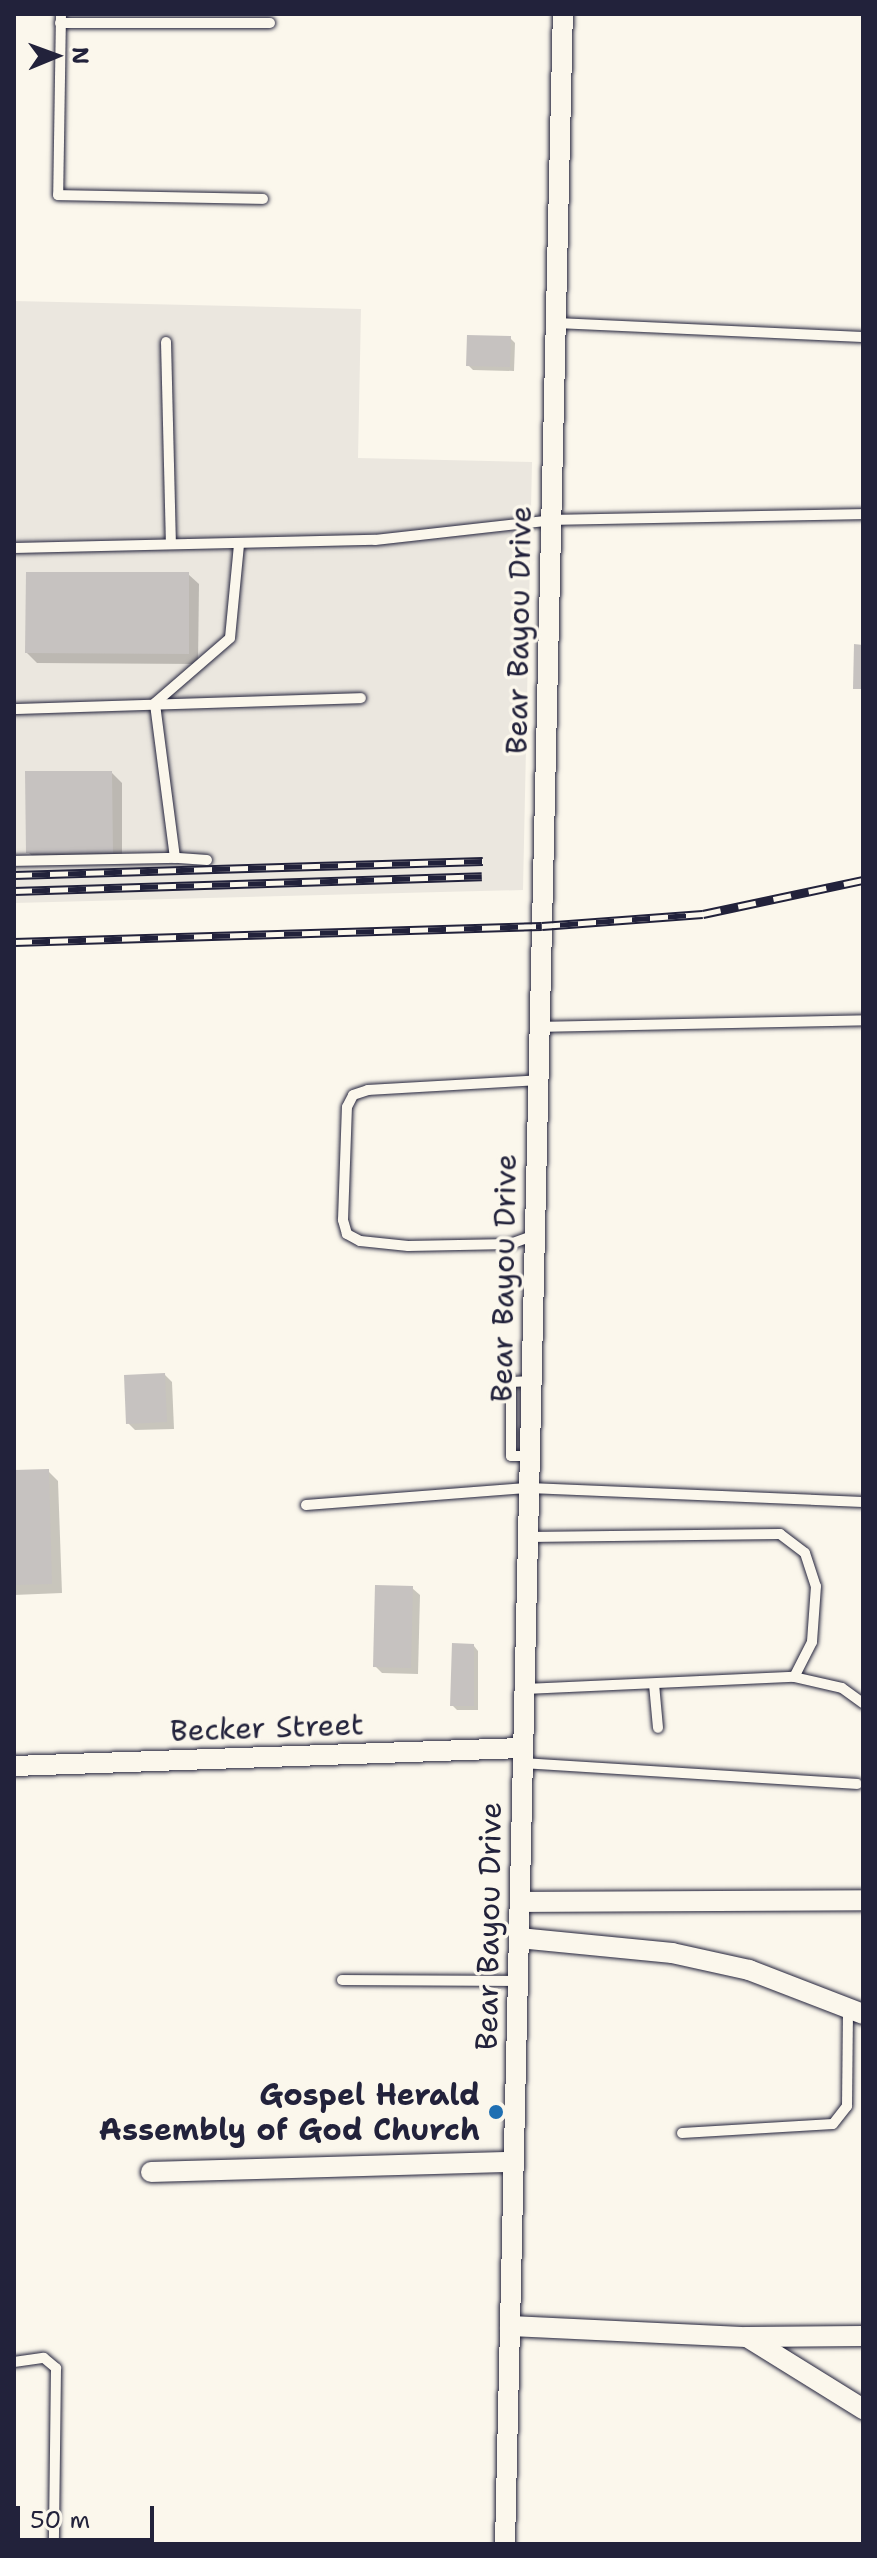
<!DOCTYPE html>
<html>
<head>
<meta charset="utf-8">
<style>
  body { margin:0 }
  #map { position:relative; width:877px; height:2558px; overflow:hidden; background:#fbf7ec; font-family:"Shantell Sans",sans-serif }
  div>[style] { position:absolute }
  .built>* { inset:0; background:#ebe7df }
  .shadow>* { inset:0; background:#0003 }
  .building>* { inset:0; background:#c6c2c0 }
  .roads { filter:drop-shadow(0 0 2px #22223b) drop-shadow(0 0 2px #22223b) }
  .service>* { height:10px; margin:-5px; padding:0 5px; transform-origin:5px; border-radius:5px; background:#fbf7ec }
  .minor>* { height:20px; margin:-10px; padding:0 10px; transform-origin:10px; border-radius:10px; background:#fbf7ec }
  .rail>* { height:9px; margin-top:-4.5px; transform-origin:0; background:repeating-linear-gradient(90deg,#fbf7ec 0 18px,#22223b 0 36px); box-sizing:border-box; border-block:2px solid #22223b }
  .dots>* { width:22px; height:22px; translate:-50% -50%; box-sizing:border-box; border:4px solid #fbf7ec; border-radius:50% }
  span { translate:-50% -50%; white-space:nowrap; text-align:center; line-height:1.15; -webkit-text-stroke:7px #fbf7ec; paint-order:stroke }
  .street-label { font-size:30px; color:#22223b }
  .poi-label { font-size:30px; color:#22223b; font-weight:700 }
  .right { translate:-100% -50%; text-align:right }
  .frame { position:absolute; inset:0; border:16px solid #22223b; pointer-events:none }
  .north { position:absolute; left:16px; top:16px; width:80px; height:80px; -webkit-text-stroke:6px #fbf7ec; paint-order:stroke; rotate:89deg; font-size:22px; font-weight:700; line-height:32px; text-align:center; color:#22223b }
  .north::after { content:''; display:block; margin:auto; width:28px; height:36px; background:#22223b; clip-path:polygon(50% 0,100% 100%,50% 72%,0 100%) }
  .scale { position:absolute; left:16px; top:2506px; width:138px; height:36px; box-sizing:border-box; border:4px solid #22223b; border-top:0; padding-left:10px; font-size:24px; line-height:28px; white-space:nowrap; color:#22223b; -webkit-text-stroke:6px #fbf7ec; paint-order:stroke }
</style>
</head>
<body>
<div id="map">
  <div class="built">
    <div style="clip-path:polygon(14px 301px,361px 309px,358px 458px,532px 462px,523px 890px,14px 903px)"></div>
  </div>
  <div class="shadow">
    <div style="clip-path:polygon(510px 338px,515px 343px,514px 371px,473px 370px,468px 365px)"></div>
    <div style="clip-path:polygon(188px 574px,199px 584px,198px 664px,37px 663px,27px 653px)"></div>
    <div style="clip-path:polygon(112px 773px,122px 783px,122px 862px,38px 862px,28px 852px)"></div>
    <div style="clip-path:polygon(165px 1375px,172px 1382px,174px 1429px,135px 1430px,128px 1423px)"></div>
    <div style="clip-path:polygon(48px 1471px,58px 1481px,62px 1593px,14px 1595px,14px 1472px)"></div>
    <div style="clip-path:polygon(412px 1588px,420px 1595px,418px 1674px,382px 1673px,375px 1666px)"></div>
    <div style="clip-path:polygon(474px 1646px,478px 1651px,478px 1710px,457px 1710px,452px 1705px)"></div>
  </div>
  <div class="building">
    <div style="clip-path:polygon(467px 335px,511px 336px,510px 367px,466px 366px)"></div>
    <div style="clip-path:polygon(26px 572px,189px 572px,189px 654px,25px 653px)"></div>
    <div style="clip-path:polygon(854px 644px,863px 645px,863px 689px,853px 689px)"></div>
    <div style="clip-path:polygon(25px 771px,112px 771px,113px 853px,26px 853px)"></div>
    <div style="clip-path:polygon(165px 1373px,167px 1422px,126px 1424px,124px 1375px)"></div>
    <div style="clip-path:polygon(49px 1469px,52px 1584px,14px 1585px,14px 1470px)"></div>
    <div style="clip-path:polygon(375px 1585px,413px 1586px,411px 1668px,373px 1667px)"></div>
    <div style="clip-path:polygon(452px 1643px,474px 1644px,474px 1706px,450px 1706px)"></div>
  </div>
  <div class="roads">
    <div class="service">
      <div style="left:61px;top:14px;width:181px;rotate:90.9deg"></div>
      <div style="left:58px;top:195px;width:205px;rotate:1.1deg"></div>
      <div style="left:60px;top:23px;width:210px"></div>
      <div style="left:556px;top:323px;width:307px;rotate:2.6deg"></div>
      <div style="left:166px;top:342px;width:199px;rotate:88.6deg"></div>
      <div style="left:14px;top:548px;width:361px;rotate:-1.3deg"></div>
      <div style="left:375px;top:540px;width:178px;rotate:-6.4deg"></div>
      <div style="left:552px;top:520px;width:311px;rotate:-1.1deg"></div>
      <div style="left:14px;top:709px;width:347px;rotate:-1.8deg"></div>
      <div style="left:207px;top:860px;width:32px;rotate:-176deg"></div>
      <div style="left:175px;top:858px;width:156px;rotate:-97.4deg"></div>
      <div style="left:155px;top:703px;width:99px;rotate:-40.9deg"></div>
      <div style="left:230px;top:638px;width:94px;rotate:-84.5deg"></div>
      <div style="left:14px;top:861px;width:161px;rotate:-1.1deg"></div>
      <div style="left:540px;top:1027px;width:323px;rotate:-1.2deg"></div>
      <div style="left:535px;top:1235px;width:27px;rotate:160deg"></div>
      <div style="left:510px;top:1244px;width:102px;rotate:178.9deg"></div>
      <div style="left:408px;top:1246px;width:48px;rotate:-174.1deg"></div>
      <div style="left:360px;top:1241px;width:15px;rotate:-152deg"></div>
      <div style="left:347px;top:1234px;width:15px;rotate:-106deg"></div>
      <div style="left:343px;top:1220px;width:113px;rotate:-88deg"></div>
      <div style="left:347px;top:1107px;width:13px;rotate:-63deg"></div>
      <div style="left:353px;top:1095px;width:16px;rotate:-18deg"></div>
      <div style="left:368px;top:1090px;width:171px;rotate:-3.3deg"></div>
      <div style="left:530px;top:1456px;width:19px;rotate:180deg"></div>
      <div style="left:511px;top:1456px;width:74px;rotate:-90deg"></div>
      <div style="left:511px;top:1382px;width:21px;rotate:-3deg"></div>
      <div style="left:306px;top:1505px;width:224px;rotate:-4.4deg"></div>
      <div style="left:529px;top:1488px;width:334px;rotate:2.4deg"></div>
      <div style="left:528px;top:1537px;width:252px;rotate:-0.7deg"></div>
      <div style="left:780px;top:1534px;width:31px;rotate:37deg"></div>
      <div style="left:805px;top:1553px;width:35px;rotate:72deg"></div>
      <div style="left:816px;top:1586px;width:56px;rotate:94.1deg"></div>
      <div style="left:812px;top:1642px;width:39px;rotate:117deg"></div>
      <div style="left:654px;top:1684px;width:44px;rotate:84.8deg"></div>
      <div style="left:525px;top:1689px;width:269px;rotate:-2.6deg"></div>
      <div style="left:794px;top:1677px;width:49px;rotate:12.9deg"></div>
      <div style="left:842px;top:1688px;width:26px;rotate:36deg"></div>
      <div style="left:523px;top:1763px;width:335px;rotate:3.6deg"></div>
      <div style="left:342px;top:1980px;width:176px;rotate:0.3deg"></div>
      <div style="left:682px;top:2133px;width:151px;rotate:-3.4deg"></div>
      <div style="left:833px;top:2124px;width:23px;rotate:-52deg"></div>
      <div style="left:847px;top:2106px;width:96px;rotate:-89.4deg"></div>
      <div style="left:14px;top:2362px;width:30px;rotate:-8deg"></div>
      <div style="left:44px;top:2358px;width:16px;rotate:40deg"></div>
      <div style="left:56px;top:2368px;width:176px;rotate:90.7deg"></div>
    </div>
    <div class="minor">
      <div style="left:14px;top:1766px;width:509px;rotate:-2.03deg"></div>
      <div style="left:520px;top:1902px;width:343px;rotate:-0.3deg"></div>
      <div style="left:519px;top:1938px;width:154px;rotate:5.6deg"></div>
      <div style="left:672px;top:1953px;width:79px;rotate:12.4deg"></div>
      <div style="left:749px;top:1970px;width:122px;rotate:21.1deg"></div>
      <div style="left:151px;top:2172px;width:362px;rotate:-1.6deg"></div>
      <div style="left:510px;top:2326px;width:237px;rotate:2.7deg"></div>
      <div style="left:747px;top:2337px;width:137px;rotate:31.8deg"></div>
      <div style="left:747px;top:2337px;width:116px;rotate:-0.5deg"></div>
      <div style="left:505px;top:2544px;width:2531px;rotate:-88.69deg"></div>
    </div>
  </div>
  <div class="rail">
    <div style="left:14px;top:875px;width:469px;rotate:-1.7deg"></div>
    <div style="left:14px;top:891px;width:468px;rotate:-1.8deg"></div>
    <div style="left:14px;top:942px;width:528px;rotate:-1.74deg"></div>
    <div style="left:542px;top:926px;width:161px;rotate:-4.3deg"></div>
    <div style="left:703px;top:914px;width:164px;rotate:-12deg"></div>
  </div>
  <div class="dots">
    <div style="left:496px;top:2112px;background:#1f6fb2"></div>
  </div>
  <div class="street-label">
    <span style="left:519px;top:630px;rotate:-89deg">Bear Bayou Drive</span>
    <span style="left:504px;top:1278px;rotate:-89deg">Bear Bayou Drive</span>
    <span style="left:267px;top:1728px;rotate:-2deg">Becker Street</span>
    <span style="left:489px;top:1926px;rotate:-89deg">Bear Bayou Drive</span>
  </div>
  <div class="poi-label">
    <span class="right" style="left:480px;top:2112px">Gospel Herald<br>Assembly of God Church</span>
  </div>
  <div class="frame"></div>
  <div class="north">N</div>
  <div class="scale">50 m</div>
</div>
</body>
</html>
